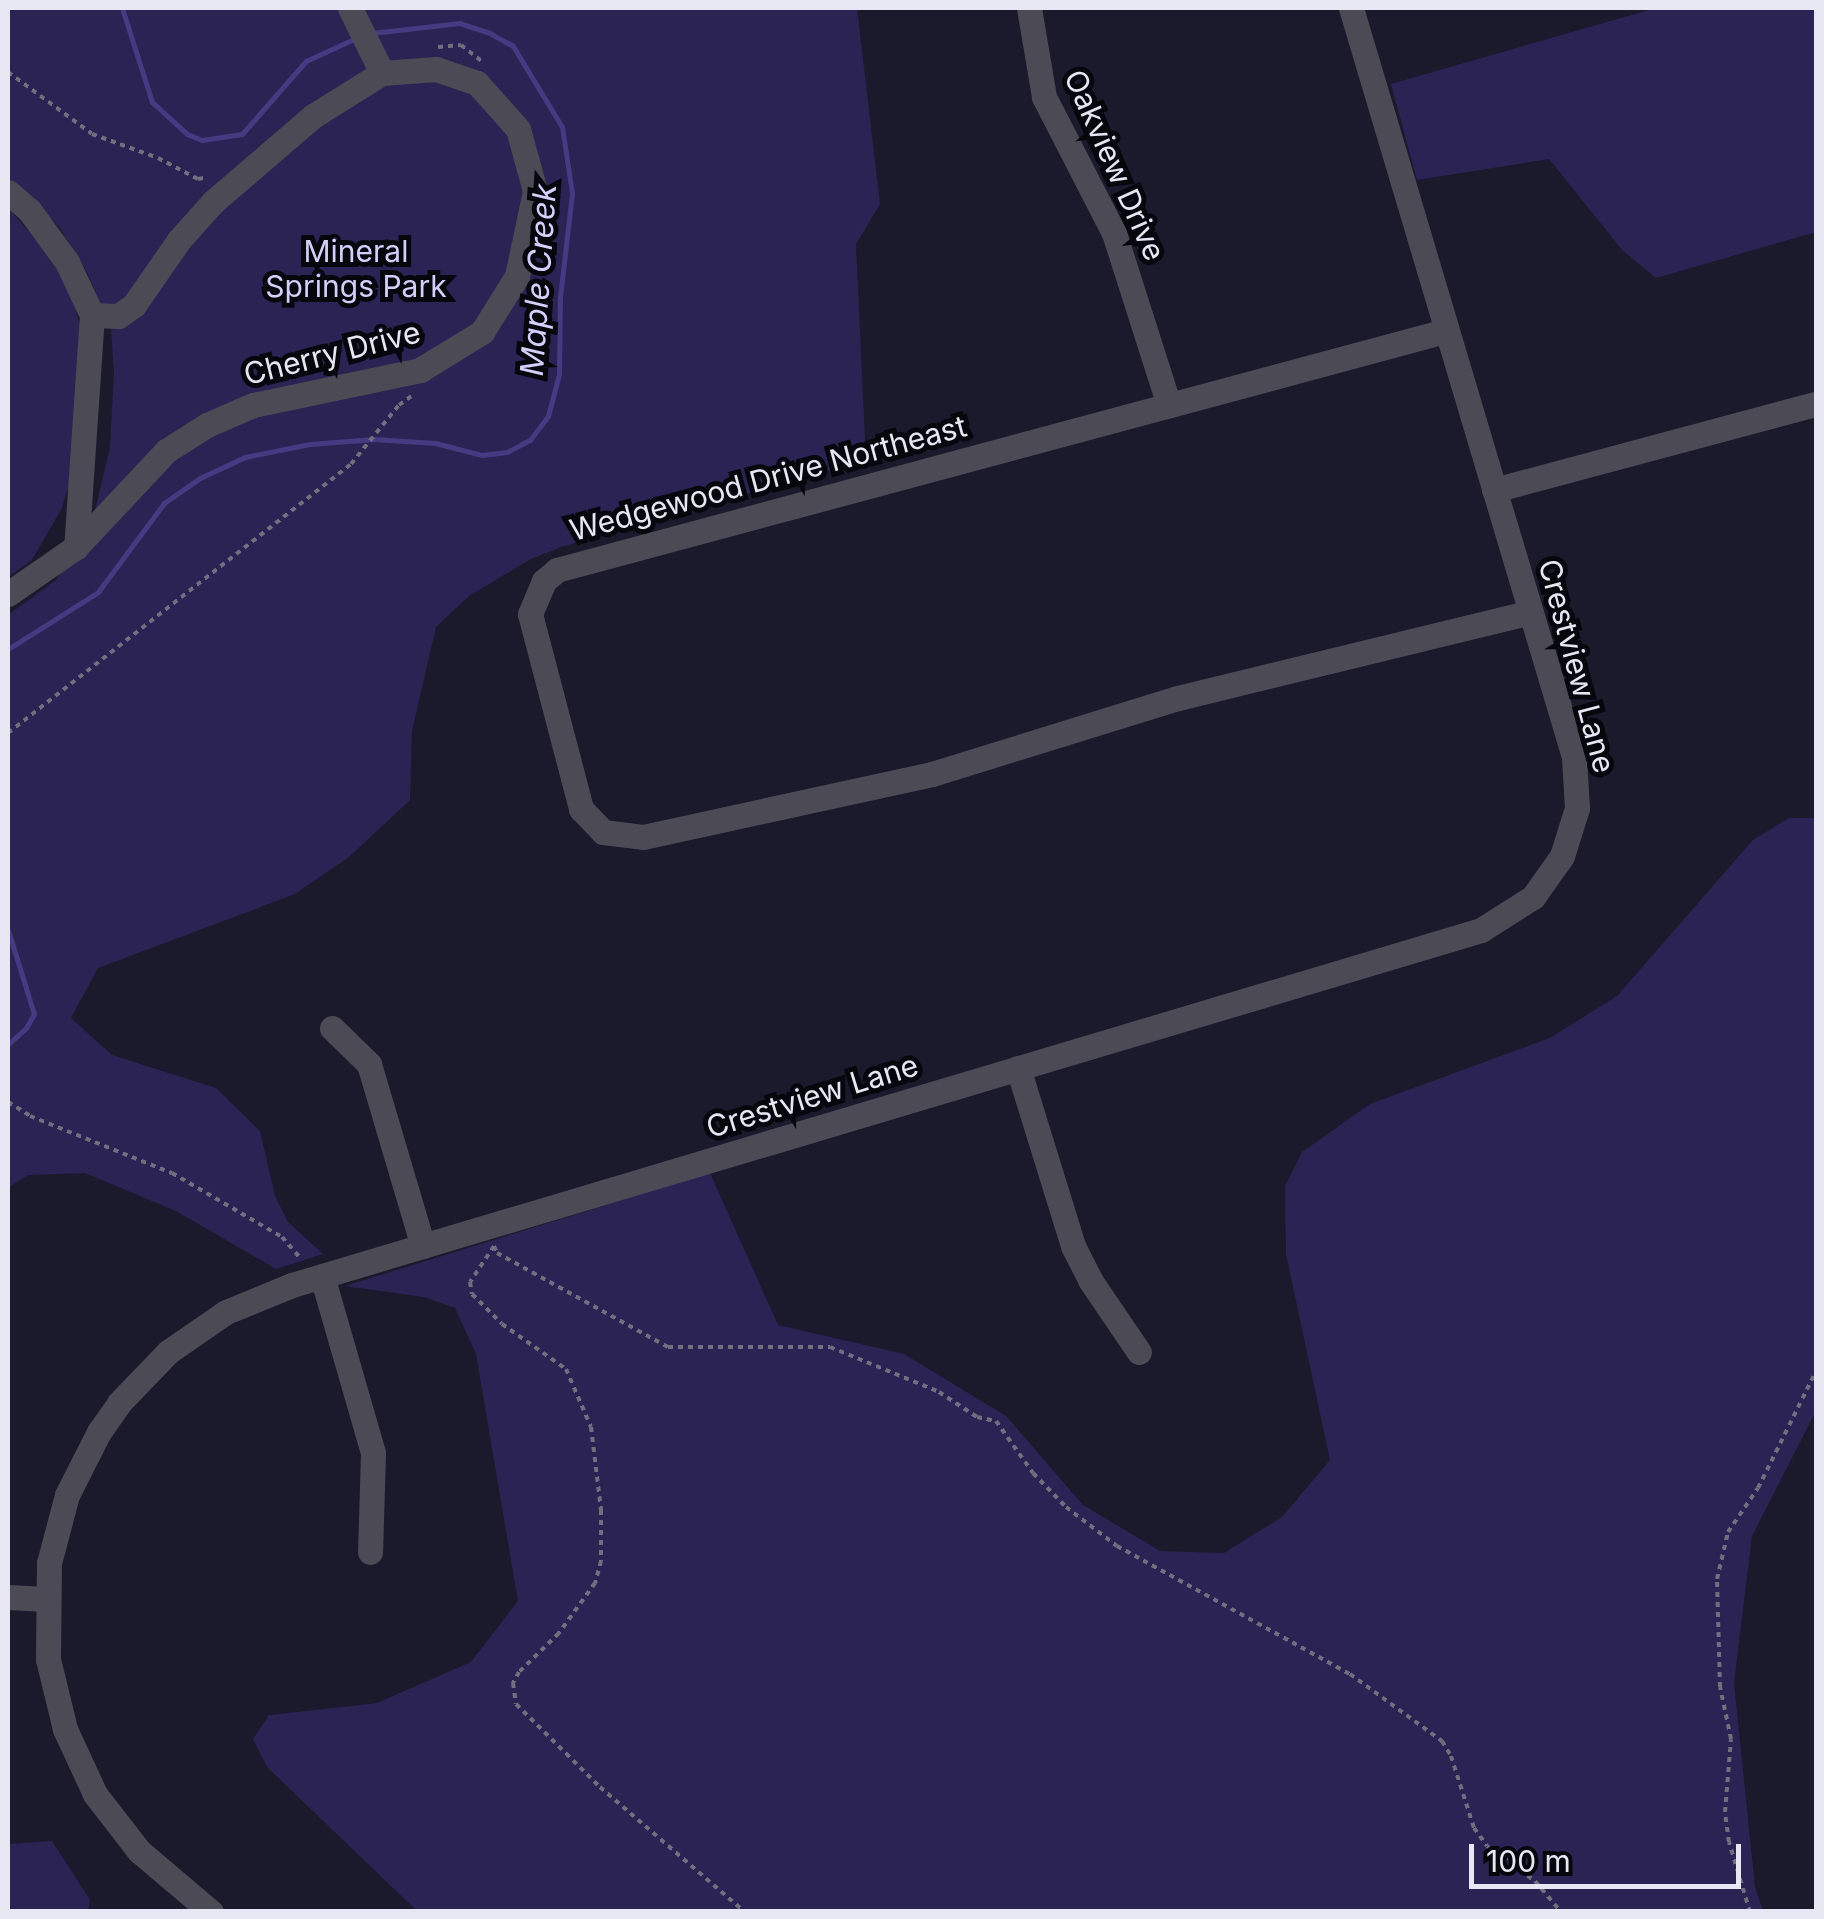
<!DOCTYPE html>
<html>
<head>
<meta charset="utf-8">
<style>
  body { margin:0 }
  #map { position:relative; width:1824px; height:1919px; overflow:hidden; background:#1b192c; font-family:Inter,sans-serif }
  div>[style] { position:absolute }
  .green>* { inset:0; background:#2b2354 }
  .stream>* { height:5px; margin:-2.5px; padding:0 2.5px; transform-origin:2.5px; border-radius:2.5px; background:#463b82 }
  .path>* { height:4px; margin-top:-2px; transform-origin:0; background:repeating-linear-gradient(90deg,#706f7f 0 5px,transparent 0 10px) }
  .minor>* { height:25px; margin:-12.5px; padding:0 12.5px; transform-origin:12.5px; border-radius:12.5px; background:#4c4b55 }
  span { translate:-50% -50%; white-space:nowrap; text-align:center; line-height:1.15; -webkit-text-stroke:10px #06060d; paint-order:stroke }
  .street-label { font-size:30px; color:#e7e7f4 }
  .park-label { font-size:30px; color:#d2d0fa }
  .water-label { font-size:32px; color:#d3d1fb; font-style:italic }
  .frame { position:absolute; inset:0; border:10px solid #e7e7f4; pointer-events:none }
  .scale { position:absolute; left:1469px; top:1844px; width:272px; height:45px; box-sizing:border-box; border:5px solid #e7e7f4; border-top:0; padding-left:12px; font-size:30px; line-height:35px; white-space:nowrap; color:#e7e7f4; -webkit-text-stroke:8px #06060d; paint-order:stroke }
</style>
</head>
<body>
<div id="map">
  <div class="green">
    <div style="clip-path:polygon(8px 8px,857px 8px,880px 204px,856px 244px,866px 460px,561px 547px,531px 559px,469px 596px,436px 627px,412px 731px,410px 800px,349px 857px,295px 894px,98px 968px,71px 1018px,112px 1055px,216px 1088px,260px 1131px,275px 1196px,288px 1222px,323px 1254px,276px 1269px,176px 1211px,85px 1173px,28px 1175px,8px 1188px,8px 615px,56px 580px,93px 519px,110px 447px,114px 372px,111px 329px,87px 272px,59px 227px,8px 178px)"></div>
    <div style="clip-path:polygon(1656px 8px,1816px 8px,1816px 232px,1656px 278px,1623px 251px,1549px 159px,1417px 180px,1391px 84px)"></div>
    <div style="clip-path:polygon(8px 208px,66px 274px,80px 325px,90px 416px,62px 508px,32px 560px,8px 577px)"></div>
    <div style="clip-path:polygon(1789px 818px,1816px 818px,1816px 1411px,1752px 1536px,1734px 1683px,1755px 1887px,1763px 1911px,417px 1911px,267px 1767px,253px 1739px,269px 1715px,377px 1703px,471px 1662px,518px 1601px,476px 1354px,455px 1308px,424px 1297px,345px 1286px,710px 1173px,778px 1325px,904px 1354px,1006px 1416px,1083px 1505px,1160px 1551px,1224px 1553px,1282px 1517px,1330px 1460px,1286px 1254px,1285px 1186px,1302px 1152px,1370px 1104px,1550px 1038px,1617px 996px,1753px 840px)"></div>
    <div style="clip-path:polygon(52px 1841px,90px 1900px,88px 1911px,8px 1911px,8px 1844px)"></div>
  </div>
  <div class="stream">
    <div style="left:122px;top:8px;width:99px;rotate:72.3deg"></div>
    <div style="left:152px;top:102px;width:47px;rotate:42.4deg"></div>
    <div style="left:187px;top:134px;width:16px;rotate:22deg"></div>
    <div style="left:202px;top:140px;width:40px;rotate:-8.5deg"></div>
    <div style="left:242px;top:134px;width:97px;rotate:-48.8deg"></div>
    <div style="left:306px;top:61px;width:55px;rotate:-24.7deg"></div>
    <div style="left:8px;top:649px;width:107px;rotate:-32.3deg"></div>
    <div style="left:98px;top:592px;width:111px;rotate:-53.4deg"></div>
    <div style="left:164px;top:503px;width:44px;rotate:-34.8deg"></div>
    <div style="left:200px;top:478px;width:50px;rotate:-25deg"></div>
    <div style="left:245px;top:457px;width:66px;rotate:-11.3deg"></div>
    <div style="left:310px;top:444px;width:64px;rotate:-4.5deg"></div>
    <div style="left:374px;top:439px;width:61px;rotate:3.8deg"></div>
    <div style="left:435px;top:443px;width:49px;rotate:14.3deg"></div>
    <div style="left:482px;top:455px;width:25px;rotate:-7deg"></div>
    <div style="left:507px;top:452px;width:26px;rotate:-28deg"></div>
    <div style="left:530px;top:440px;width:30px;rotate:-53deg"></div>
    <div style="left:548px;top:416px;width:43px;rotate:-75.3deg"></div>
    <div style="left:559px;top:374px;width:77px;rotate:-89.3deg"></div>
    <div style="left:560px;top:297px;width:105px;rotate:-83.4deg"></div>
    <div style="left:572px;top:193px;width:67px;rotate:-98.6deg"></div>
    <div style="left:562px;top:127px;width:95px;rotate:-121.2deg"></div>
    <div style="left:513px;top:46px;width:26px;rotate:-151deg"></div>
    <div style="left:490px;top:33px;width:32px;rotate:-162deg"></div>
    <div style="left:460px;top:23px;width:89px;rotate:173.5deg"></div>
    <div style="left:8px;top:930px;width:88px;rotate:72.8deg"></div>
    <div style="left:34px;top:1014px;width:16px;rotate:120deg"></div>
    <div style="left:26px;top:1028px;width:24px;rotate:138deg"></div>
  </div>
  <div class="path">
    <div style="left:438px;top:47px;width:23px;rotate:-5deg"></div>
    <div style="left:461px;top:45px;width:28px;rotate:38deg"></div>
    <div style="left:8px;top:72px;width:104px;rotate:36.4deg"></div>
    <div style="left:92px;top:134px;width:70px;rotate:20deg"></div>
    <div style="left:158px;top:158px;width:45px;rotate:27.7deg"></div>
    <div style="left:198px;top:179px;width:10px;rotate:-11deg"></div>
    <div style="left:8px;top:733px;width:436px;rotate:-38.1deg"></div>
    <div style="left:351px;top:464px;width:76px;rotate:-50.9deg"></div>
    <div style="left:399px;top:405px;width:19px;rotate:-36deg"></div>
    <div style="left:8px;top:1102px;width:26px;rotate:32deg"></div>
    <div style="left:30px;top:1116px;width:153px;rotate:21.9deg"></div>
    <div style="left:172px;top:1173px;width:127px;rotate:30.2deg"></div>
    <div style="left:282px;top:1237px;width:29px;rotate:49deg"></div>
    <div style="left:494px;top:1246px;width:8px;rotate:67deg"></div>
    <div style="left:497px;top:1253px;width:195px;rotate:28.8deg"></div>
    <div style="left:668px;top:1347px;width:162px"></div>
    <div style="left:830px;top:1347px;width:118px;rotate:22.4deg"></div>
    <div style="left:939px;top:1392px;width:45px;rotate:33.3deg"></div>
    <div style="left:977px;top:1417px;width:19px;rotate:12deg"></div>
    <div style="left:996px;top:1421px;width:64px;rotate:54.6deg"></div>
    <div style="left:1033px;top:1473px;width:47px;rotate:45.9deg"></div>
    <div style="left:1066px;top:1507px;width:64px;rotate:37.4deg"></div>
    <div style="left:1117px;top:1546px;width:266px;rotate:28.8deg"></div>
    <div style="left:1350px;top:1674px;width:114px;rotate:36.1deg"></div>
    <div style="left:1442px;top:1741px;width:17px;rotate:59deg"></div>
    <div style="left:1451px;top:1756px;width:76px;rotate:72.3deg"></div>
    <div style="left:1474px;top:1828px;width:22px;rotate:54deg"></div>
    <div style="left:1487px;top:1846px;width:59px;rotate:36.1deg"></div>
    <div style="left:1535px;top:1881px;width:40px;rotate:50deg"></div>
    <div style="left:494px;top:1246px;width:43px;rotate:123.7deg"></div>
    <div style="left:470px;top:1282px;width:12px;rotate:81deg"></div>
    <div style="left:472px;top:1294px;width:42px;rotate:45deg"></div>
    <div style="left:502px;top:1324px;width:78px;rotate:35.1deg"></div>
    <div style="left:566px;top:1369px;width:63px;rotate:66.7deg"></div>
    <div style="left:591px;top:1427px;width:84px;rotate:83.1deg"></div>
    <div style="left:601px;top:1510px;width:51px;rotate:90deg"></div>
    <div style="left:601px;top:1561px;width:23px;rotate:105deg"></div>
    <div style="left:595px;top:1583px;width:62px;rotate:125.8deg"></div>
    <div style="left:559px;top:1633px;width:56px;rotate:135.7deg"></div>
    <div style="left:519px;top:1672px;width:13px;rotate:119deg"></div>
    <div style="left:513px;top:1683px;width:21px;rotate:82deg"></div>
    <div style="left:516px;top:1704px;width:118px;rotate:44.7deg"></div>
    <div style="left:600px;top:1787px;width:191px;rotate:40.8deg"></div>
    <div style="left:1750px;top:1912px;width:73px;rotate:-106.7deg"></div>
    <div style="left:1729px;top:1842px;width:30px;rotate:-98deg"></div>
    <div style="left:1725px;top:1812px;width:73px;rotate:-85.3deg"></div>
    <div style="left:1731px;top:1739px;width:53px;rotate:-101.9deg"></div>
    <div style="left:1720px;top:1687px;width:108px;rotate:-91.6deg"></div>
    <div style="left:1717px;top:1579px;width:48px;rotate:-76.8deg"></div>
    <div style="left:1728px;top:1532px;width:53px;rotate:-55.7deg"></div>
    <div style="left:1758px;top:1488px;width:131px;rotate:-63.6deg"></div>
  </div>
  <div class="minor">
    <div style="left:350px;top:8px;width:72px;rotate:63.8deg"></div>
    <div style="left:1029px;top:8px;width:90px;rotate:80.4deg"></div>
    <div style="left:1044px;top:97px;width:153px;rotate:62.8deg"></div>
    <div style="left:1114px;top:233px;width:181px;rotate:72.3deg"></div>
    <div style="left:8px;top:192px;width:28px;rotate:41deg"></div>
    <div style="left:29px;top:210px;width:64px;rotate:53.8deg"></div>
    <div style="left:67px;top:262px;width:59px;rotate:64.7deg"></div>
    <div style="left:92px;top:315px;width:233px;rotate:93.9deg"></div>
    <div style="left:1445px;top:331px;width:920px;rotate:164.94deg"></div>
    <div style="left:557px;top:570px;width:17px;rotate:140deg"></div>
    <div style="left:544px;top:581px;width:36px;rotate:113deg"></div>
    <div style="left:530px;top:614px;width:202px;rotate:75.3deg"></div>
    <div style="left:581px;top:809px;width:32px;rotate:46deg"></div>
    <div style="left:603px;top:832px;width:40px;rotate:7.1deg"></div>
    <div style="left:643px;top:837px;width:296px;rotate:-12.3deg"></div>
    <div style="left:932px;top:774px;width:257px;rotate:-17.2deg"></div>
    <div style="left:1178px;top:698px;width:362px;rotate:-13.7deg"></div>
    <div style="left:1494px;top:490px;width:333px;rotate:-15deg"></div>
    <div style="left:8px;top:594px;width:83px;rotate:-34.7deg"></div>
    <div style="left:76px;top:547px;width:132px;rotate:-46.8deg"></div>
    <div style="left:166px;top:451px;width:49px;rotate:-32.4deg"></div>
    <div style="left:207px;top:425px;width:50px;rotate:-23.5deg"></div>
    <div style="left:253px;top:405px;width:171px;rotate:-11.8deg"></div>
    <div style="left:420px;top:370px;width:73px;rotate:-31.5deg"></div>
    <div style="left:482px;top:332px;width:66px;rotate:-58deg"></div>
    <div style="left:517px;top:276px;width:87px;rotate:-78deg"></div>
    <div style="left:535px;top:191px;width:64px;rotate:-105.3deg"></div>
    <div style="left:518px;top:129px;width:62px;rotate:-131.7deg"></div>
    <div style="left:477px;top:83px;width:43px;rotate:-161.1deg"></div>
    <div style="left:436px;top:69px;width:54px;rotate:175.8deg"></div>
    <div style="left:382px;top:73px;width:81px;rotate:148.1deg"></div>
    <div style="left:313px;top:116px;width:132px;rotate:139.3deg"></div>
    <div style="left:213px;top:202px;width:51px;rotate:131.8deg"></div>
    <div style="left:179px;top:240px;width:79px;rotate:124.7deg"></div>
    <div style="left:134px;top:305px;width:19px;rotate:145deg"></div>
    <div style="left:118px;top:316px;width:26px;rotate:-178deg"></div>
    <div style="left:332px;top:1028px;width:52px;rotate:44.2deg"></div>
    <div style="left:369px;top:1064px;width:190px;rotate:73.5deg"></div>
    <div style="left:1018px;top:1068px;width:186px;rotate:72.8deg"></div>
    <div style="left:1073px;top:1246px;width:38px;rotate:63deg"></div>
    <div style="left:1090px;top:1280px;width:87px;rotate:55.8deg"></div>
    <div style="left:322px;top:1276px;width:184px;rotate:73.9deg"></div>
    <div style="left:373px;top:1453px;width:99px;rotate:91.7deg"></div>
    <div style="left:8px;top:1597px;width:38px;rotate:3deg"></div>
    <div style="left:211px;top:1912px;width:94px;rotate:-139.7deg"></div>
    <div style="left:139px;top:1851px;width:72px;rotate:-127.7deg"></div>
    <div style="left:95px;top:1794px;width:72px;rotate:-114.8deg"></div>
    <div style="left:65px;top:1729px;width:72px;rotate:-103.7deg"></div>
    <div style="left:48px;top:1659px;width:96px;rotate:-89.4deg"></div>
    <div style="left:49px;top:1563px;width:70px;rotate:-75.2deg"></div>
    <div style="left:67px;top:1495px;width:71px;rotate:-63.1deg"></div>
    <div style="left:99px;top:1432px;width:35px;rotate:-55deg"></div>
    <div style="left:119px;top:1403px;width:71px;rotate:-46.1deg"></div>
    <div style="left:168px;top:1352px;width:70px;rotate:-34.6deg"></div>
    <div style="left:226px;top:1312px;width:71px;rotate:-22.2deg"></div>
    <div style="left:292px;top:1285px;width:1241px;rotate:-16.62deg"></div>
    <div style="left:1481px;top:930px;width:62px;rotate:-32.4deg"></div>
    <div style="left:1533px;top:897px;width:50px;rotate:-54.7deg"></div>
    <div style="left:1562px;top:856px;width:50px;rotate:-72.6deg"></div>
    <div style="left:1577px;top:808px;width:51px;rotate:-93.4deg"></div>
    <div style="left:1574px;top:757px;width:781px;rotate:-106.58deg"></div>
  </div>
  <div class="street-label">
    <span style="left:1115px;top:165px;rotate:66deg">Oakview Drive</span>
    <span style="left:332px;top:353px;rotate:-14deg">Cherry Drive</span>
    <span style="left:768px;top:478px;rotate:-15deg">Wedgewood Drive Northeast</span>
    <span style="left:1577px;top:666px;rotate:75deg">Crestview Lane</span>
    <span style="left:812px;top:1096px;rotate:-17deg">Crestview Lane</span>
  </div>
  <div class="park-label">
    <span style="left:356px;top:268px">Mineral<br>Springs Park</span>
  </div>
  <div class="water-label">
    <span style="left:539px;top:280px;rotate:-86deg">Maple Creek</span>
  </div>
  <div class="frame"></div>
  <div class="scale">100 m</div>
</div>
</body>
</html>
